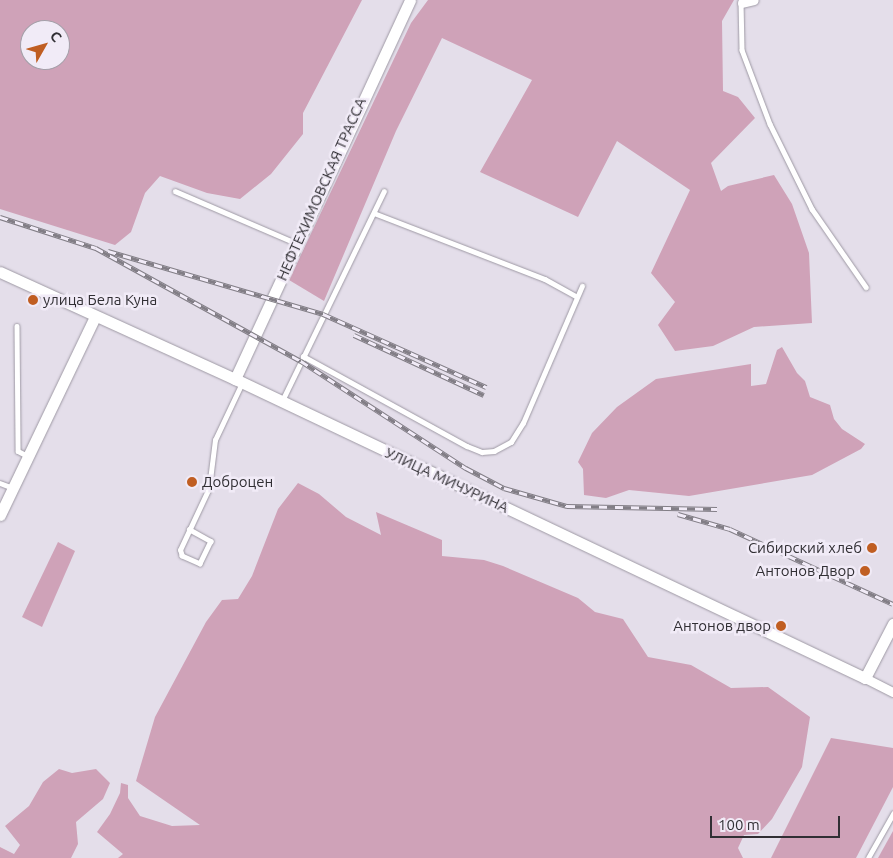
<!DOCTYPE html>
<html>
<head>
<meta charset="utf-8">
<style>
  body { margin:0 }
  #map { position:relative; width:893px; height:858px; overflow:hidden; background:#e4deea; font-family:Ubuntu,sans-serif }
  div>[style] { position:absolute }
  .green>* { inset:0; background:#cfa2b8 }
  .roads { filter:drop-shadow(0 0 1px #9e99a4) drop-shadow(0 0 1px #9e99a4) }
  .lane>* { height:4.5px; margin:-2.25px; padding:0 2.25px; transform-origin:2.25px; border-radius:2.25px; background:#fff }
  .street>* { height:9px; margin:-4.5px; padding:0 4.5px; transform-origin:4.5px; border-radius:4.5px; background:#fff }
  .secondary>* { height:11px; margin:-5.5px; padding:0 5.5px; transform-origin:5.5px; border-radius:5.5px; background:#fff }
  .rail>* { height:4.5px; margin-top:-2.25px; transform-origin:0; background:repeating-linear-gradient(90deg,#f1ebf7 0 8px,#827e86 0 16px); box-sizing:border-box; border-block:1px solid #827e86 }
  .dots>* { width:14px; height:14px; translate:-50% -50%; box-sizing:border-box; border:2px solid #f1ebf7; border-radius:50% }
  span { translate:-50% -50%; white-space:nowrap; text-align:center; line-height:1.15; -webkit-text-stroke:5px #f1ebf7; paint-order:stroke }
  .street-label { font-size:15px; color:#312f34 }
  .poi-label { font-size:15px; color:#312f34 }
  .left { translate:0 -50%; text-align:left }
  .right { translate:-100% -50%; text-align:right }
  .north { position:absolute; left:20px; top:20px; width:50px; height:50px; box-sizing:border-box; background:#f1ebf7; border:1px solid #a4a0a9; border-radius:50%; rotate:52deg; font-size:14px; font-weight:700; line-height:20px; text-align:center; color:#312f34 }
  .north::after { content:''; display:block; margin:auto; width:18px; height:22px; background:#c05e22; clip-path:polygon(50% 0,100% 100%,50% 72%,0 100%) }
  .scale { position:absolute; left:710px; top:816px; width:130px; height:22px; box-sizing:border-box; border:2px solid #312f34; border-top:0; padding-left:6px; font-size:15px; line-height:18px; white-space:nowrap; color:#312f34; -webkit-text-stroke:4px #f1ebf7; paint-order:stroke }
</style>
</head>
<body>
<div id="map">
  <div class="green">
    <div style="clip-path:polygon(evenodd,0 0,362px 0,303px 113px,303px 134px,271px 174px,240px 199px,207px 193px,160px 176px,145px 193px,131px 232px,115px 245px,0 209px,0 0,30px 30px,60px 30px,60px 60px,30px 60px,30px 30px)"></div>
    <div style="clip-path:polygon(428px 0,734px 0,722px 21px,723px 91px,738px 97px,755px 118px,711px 163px,721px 191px,728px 186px,774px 175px,792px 204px,809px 253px,812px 323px,754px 327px,713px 346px,675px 351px,658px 325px,675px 302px,651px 273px,690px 190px,617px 141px,578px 217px,480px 172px,532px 80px,442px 38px,396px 131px,324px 301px,289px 280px,411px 23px)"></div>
    <div style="clip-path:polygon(782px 347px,797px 373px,805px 381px,810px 397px,830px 405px,834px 419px,842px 429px,865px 444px,861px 449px,812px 475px,689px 496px,629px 490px,606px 498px,584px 495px,583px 469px,578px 462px,592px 433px,617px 407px,656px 379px,751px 364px,751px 386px,766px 384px,777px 350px)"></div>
    <div style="clip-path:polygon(298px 483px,319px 494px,346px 517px,381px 535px,376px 512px,442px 540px,442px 556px,484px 560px,503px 566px,578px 598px,595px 612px,623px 619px,648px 657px,691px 665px,731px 688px,768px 687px,810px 717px,802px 767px,772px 819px,758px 834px,744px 835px,738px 848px,743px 858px,118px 858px,123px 854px,97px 832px,110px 814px,120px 793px,121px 783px,128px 785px,128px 798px,140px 816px,172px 826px,200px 825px,136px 781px,155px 717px,206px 622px,222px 600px,238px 599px,252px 576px,278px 509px)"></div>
    <div style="clip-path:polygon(58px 542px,75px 551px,42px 627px,22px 617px)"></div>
    <div style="clip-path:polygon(831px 738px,893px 748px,893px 787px,856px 858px,771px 858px)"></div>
    <div style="clip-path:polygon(59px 769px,72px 773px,96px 769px,110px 783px,103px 799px,76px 822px,78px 844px,71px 858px,0 858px,0 847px,14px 854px,20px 845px,5px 826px,29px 806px,43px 782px)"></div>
    <div style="clip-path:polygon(893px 831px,893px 858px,878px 858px)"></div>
  </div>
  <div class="roads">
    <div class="lane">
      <div style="left:741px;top:1px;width:49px;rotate:88.8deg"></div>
      <div style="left:742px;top:50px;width:79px;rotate:69.3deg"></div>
      <div style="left:770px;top:124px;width:95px;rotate:63.7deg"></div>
      <div style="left:812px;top:209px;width:95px;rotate:55.3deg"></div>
      <div style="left:175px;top:191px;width:132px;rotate:23.3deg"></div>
      <div style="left:374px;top:213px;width:183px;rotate:21.1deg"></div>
      <div style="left:545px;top:279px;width:35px;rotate:29deg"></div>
      <div style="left:17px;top:326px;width:125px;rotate:89.5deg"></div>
      <div style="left:18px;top:451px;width:11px;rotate:27deg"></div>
      <div style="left:303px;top:356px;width:187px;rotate:28.8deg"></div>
      <div style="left:467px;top:446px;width:16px;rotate:22deg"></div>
      <div style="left:482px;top:452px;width:12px;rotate:-5deg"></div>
      <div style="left:494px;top:451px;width:19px;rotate:-28deg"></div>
      <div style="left:511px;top:442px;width:22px;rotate:-58deg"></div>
      <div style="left:523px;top:423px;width:149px;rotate:-66.7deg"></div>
      <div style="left:282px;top:401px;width:233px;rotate:-64.1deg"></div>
      <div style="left:0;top:483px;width:14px;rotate:21deg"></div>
      <div style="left:189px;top:529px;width:25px;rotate:29deg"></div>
      <div style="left:211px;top:541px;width:25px;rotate:116deg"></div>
      <div style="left:200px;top:564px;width:20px;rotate:-156deg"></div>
      <div style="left:182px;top:556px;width:6px;rotate:-108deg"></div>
      <div style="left:180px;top:550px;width:68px;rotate:-64.9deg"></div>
      <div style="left:209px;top:488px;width:48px;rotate:-82.9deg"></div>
      <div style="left:215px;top:440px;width:63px;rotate:-64.7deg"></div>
      <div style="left:868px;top:858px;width:51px;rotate:-60.4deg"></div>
    </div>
    <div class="street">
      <div style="left:742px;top:3px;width:12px;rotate:-14deg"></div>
      <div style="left:865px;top:678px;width:31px;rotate:27deg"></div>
    </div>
    <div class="secondary">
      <div style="left:0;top:272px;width:258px;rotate:24.5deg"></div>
      <div style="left:235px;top:379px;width:697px;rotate:25.39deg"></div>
      <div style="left:865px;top:678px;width:61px;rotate:-62.6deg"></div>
      <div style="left:235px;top:379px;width:417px;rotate:-65.2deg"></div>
      <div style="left:0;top:515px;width:220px;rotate:-64.4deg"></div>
    </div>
  </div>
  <div class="rail">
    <div style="left:0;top:217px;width:101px;rotate:17.9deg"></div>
    <div style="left:96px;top:248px;width:234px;rotate:28.9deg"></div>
    <div style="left:301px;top:361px;width:197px;rotate:33deg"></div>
    <div style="left:466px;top:468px;width:43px;rotate:27.8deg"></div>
    <div style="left:504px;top:488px;width:66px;rotate:15.9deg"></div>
    <div style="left:567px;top:506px;width:150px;rotate:1.1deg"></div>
    <div style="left:108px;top:251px;width:224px;rotate:16.3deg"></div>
    <div style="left:323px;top:314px;width:179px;rotate:24.1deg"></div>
    <div style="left:354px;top:335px;width:143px;rotate:24.8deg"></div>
    <div style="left:678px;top:514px;width:54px;rotate:16.1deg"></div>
    <div style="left:730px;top:529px;width:179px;rotate:24.7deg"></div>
  </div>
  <div class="dots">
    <div style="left:33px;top:300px;background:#c05e22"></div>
    <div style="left:192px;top:482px;background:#c05e22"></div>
    <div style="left:872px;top:548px;background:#c05e22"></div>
    <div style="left:865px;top:571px;background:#c05e22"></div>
    <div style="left:781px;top:626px;background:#c05e22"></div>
  </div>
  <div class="street-label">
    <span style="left:321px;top:189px;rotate:-66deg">НЕФТЕХИМОВСКАЯ ТРАССА</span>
    <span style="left:447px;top:480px;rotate:25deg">УЛИЦА МИЧУРИНА</span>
  </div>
  <div class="poi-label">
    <span class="left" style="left:43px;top:300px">улица Бела Куна</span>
    <span class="left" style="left:202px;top:482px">Доброцен</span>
    <span class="right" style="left:862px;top:548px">Сибирский хлеб</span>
    <span class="right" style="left:855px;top:571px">Антонов Двор</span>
    <span class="right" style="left:771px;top:626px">Антонов двор</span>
  </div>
  <div class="north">С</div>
  <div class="scale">100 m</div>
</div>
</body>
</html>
